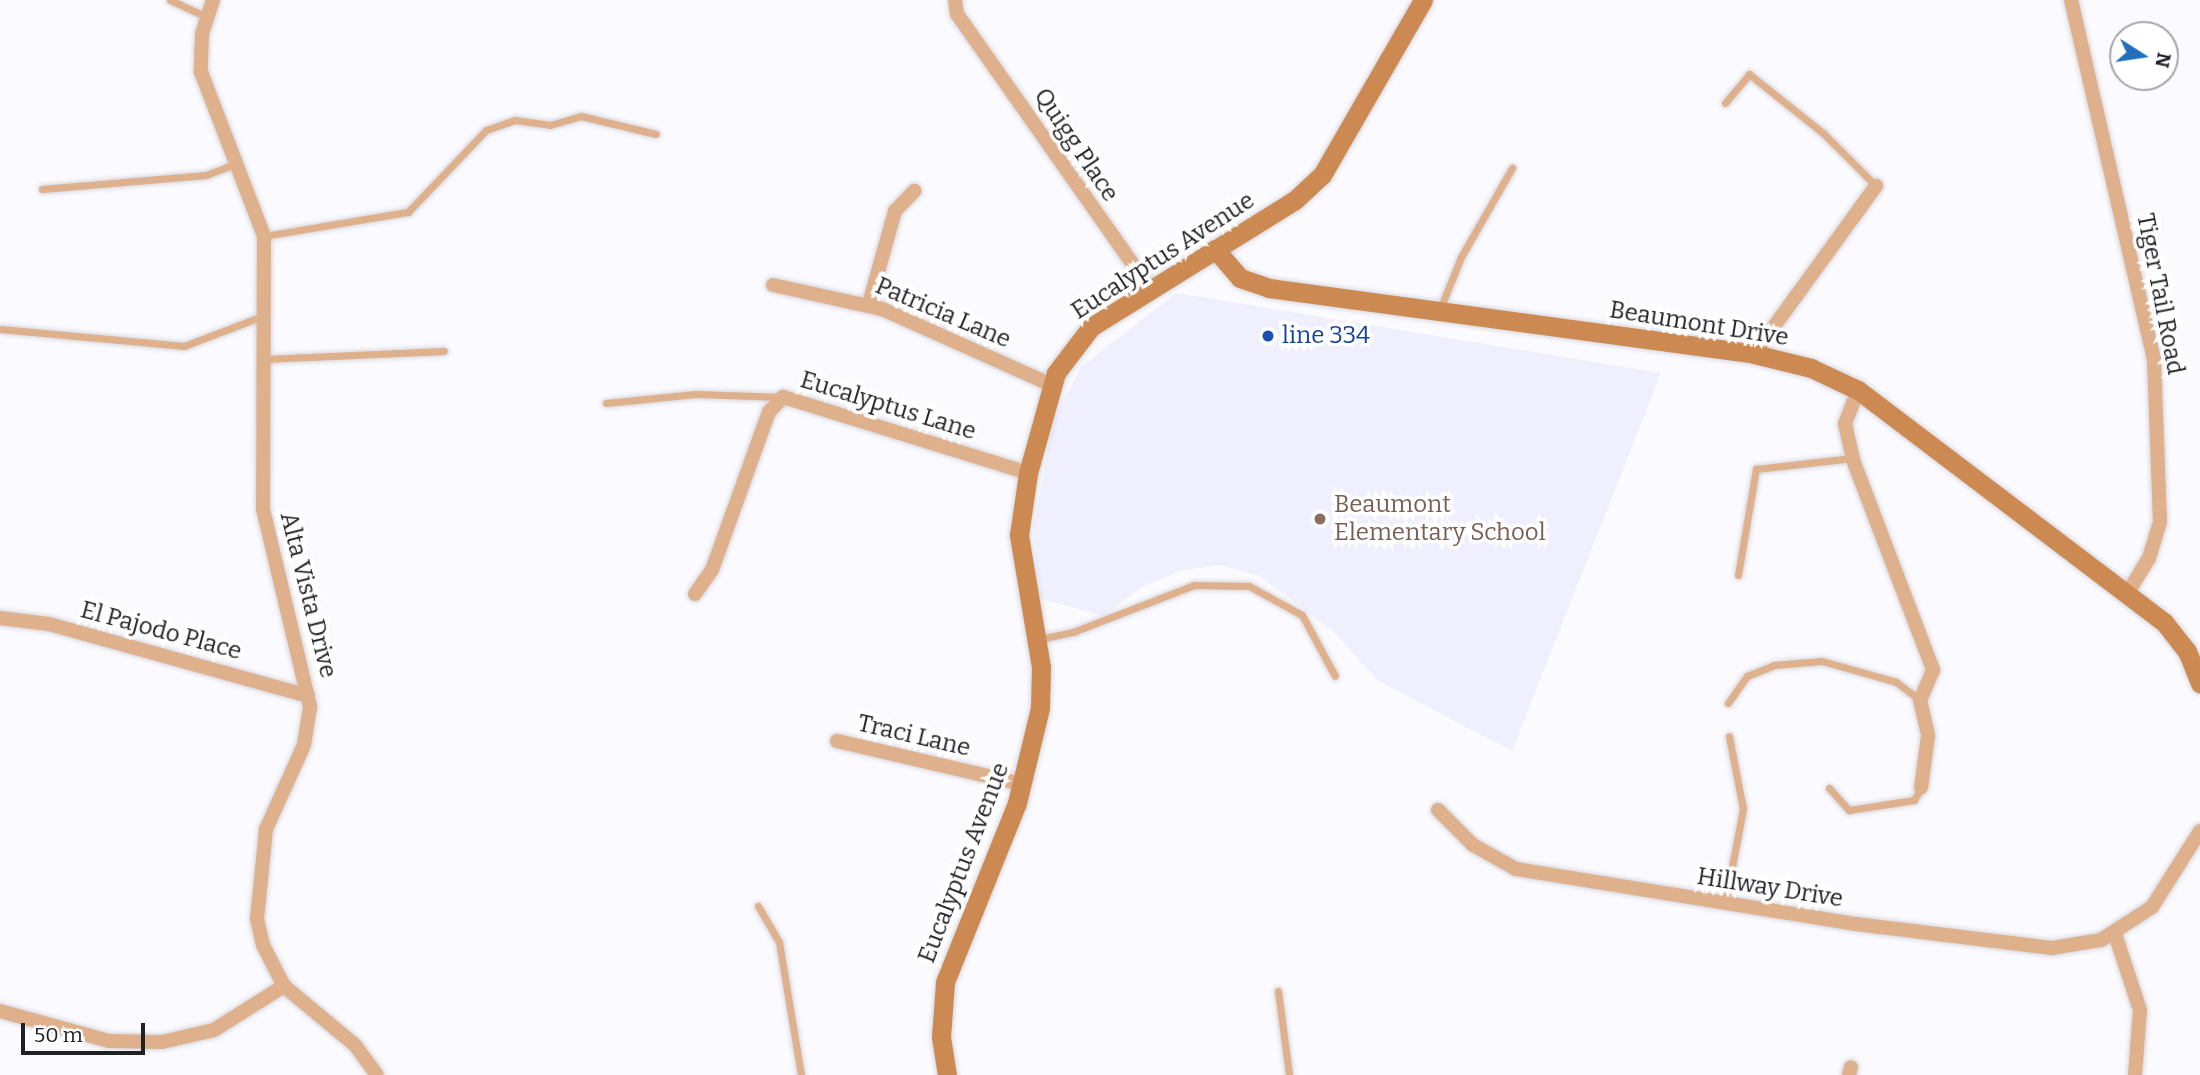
<!DOCTYPE html>
<html>
<head>
<meta charset="utf-8">
<style>
  body { margin:0 }
  #map { position:relative; width:2200px; height:1075px; overflow:hidden; background:#fafaff; font-family:Bitter,serif }
  div>[style] { position:absolute }
  .built>* { inset:0; background:#f0effe }
  .roads { filter:drop-shadow(0 0 2px #d7d7dc) drop-shadow(0 0 2px #d7d7dc) }
  .lane>* { height:7px; margin:-3.5px; padding:0 3.5px; transform-origin:3.5px; border-radius:3.5px; background:#deb08c }
  .street>* { height:14px; margin:-7px; padding:0 7px; transform-origin:7px; border-radius:7px; background:#deb08c }
  .secondary>* { height:19px; margin:-9.5px; padding:0 9.5px; transform-origin:9.5px; border-radius:9.5px; background:#cc8a52 }
  .dots>* { width:19px; height:19px; translate:-50% -50%; box-sizing:border-box; border:4px solid #fff; border-radius:50% }
  span { translate:-50% -50%; white-space:nowrap; text-align:center; line-height:1.15; -webkit-text-stroke:7px #fff; paint-order:stroke }
  .street-label { font-size:24px; color:#212125 }
  .transit-label { font-size:24px; color:#164399 }
  .left { translate:0 -50%; text-align:left }
  .education-label { font-size:24px; color:#785e54 }
  .north { position:absolute; left:2109px; top:21px; width:70px; height:70px; box-sizing:border-box; background:#fff; border:2px solid #a6a6a8; border-radius:50%; rotate:102deg; font-size:19px; font-weight:700; line-height:28px; text-align:center; color:#212125 }
  .north::after { content:''; display:block; margin:auto; width:24px; height:32px; background:#226fbe; clip-path:polygon(50% 0,100% 100%,50% 72%,0 100%) }
  .scale { position:absolute; left:21px; top:1023px; width:124px; height:32px; box-sizing:border-box; border:4px solid #212125; border-top:0; padding-left:9px; font-size:21px; line-height:24px; white-space:nowrap; color:#212125; -webkit-text-stroke:5px #fff; paint-order:stroke }
</style>
</head>
<body>
<div id="map">
  <div class="built">
    <div style="clip-path:polygon(1176px 293px,1661px 373px,1512px 751px,1377px 680px,1334px 632px,1260px 576px,1221px 565px,1182px 570px,1142px 587px,1103px 616px,1038px 598px,1034px 527px,1053px 421px,1081px 367px)"></div>
  </div>
  <div class="roads">
    <div class="lane">
      <div style="left:170px;top:0;width:41px;rotate:24.7deg"></div>
      <div style="left:1725px;top:103px;width:38px;rotate:-50deg"></div>
      <div style="left:1749px;top:74px;width:95px;rotate:38.6deg"></div>
      <div style="left:1823px;top:133px;width:75px;rotate:45deg"></div>
      <div style="left:42px;top:189px;width:165px;rotate:-4.9deg"></div>
      <div style="left:206px;top:175px;width:33px;rotate:-21deg"></div>
      <div style="left:264px;top:236px;width:146px;rotate:-9.5deg"></div>
      <div style="left:408px;top:212px;width:113px;rotate:-46.4deg"></div>
      <div style="left:486px;top:130px;width:31px;rotate:-19deg"></div>
      <div style="left:515px;top:120px;width:35px;rotate:8deg"></div>
      <div style="left:550px;top:125px;width:32px;rotate:-16deg"></div>
      <div style="left:581px;top:116px;width:77px;rotate:13.5deg"></div>
      <div style="left:1440px;top:309px;width:56px;rotate:-68deg"></div>
      <div style="left:1461px;top:257px;width:103px;rotate:-60.2deg"></div>
      <div style="left:0;top:329px;width:185px;rotate:5.3deg"></div>
      <div style="left:184px;top:346px;width:87px;rotate:-20.9deg"></div>
      <div style="left:265px;top:359px;width:179px;rotate:-2.6deg"></div>
      <div style="left:606px;top:403px;width:90px;rotate:-5.7deg"></div>
      <div style="left:696px;top:394px;width:87px;rotate:2deg"></div>
      <div style="left:1738px;top:575px;width:108px;rotate:-80.4deg"></div>
      <div style="left:1756px;top:469px;width:97px;rotate:-6.5deg"></div>
      <div style="left:1040px;top:639px;width:34px;rotate:-12deg"></div>
      <div style="left:1073px;top:632px;width:130px;rotate:-21.2deg"></div>
      <div style="left:1194px;top:585px;width:55px;rotate:1deg"></div>
      <div style="left:1249px;top:586px;width:60px;rotate:28.7deg"></div>
      <div style="left:1302px;top:615px;width:69px;rotate:61.6deg"></div>
      <div style="left:1728px;top:703px;width:33px;rotate:-55deg"></div>
      <div style="left:1747px;top:676px;width:29px;rotate:-22deg"></div>
      <div style="left:1774px;top:665px;width:48px;rotate:-4.8deg"></div>
      <div style="left:1822px;top:661px;width:77px;rotate:15.8deg"></div>
      <div style="left:1896px;top:682px;width:30px;rotate:37deg"></div>
      <div style="left:1829px;top:788px;width:30px;rotate:48deg"></div>
      <div style="left:1849px;top:810px;width:66px;rotate:-8.7deg"></div>
      <div style="left:1914px;top:800px;width:14px;rotate:-60deg"></div>
      <div style="left:1725px;top:904px;width:97px;rotate:-79.3deg"></div>
      <div style="left:1743px;top:809px;width:74px;rotate:-100.9deg"></div>
      <div style="left:758px;top:906px;width:42px;rotate:59.7deg"></div>
      <div style="left:779px;top:942px;width:135px;rotate:80.6deg"></div>
      <div style="left:1278px;top:991px;width:85px;rotate:82.5deg"></div>
    </div>
    <div class="street">
      <div style="left:213px;top:0;width:36px;rotate:108deg"></div>
      <div style="left:202px;top:34px;width:38px;rotate:92deg"></div>
      <div style="left:201px;top:72px;width:176px;rotate:69deg"></div>
      <div style="left:264px;top:236px;width:273px;rotate:90.2deg"></div>
      <div style="left:263px;top:509px;width:204px;rotate:76.6deg"></div>
      <div style="left:310px;top:707px;width:38px;rotate:99deg"></div>
      <div style="left:304px;top:745px;width:92px;rotate:114.3deg"></div>
      <div style="left:266px;top:829px;width:90px;rotate:95.7deg"></div>
      <div style="left:257px;top:919px;width:27px;rotate:77deg"></div>
      <div style="left:263px;top:945px;width:46px;rotate:62.9deg"></div>
      <div style="left:284px;top:986px;width:92px;rotate:39.7deg"></div>
      <div style="left:355px;top:1045px;width:37px;rotate:54deg"></div>
      <div style="left:955px;top:0;width:14px;rotate:82deg"></div>
      <div style="left:957px;top:14px;width:337px;rotate:54.9deg"></div>
      <div style="left:2071px;top:0;width:368px;rotate:77deg"></div>
      <div style="left:2154px;top:359px;width:163px;rotate:87.9deg"></div>
      <div style="left:2160px;top:522px;width:38px;rotate:107deg"></div>
      <div style="left:2149px;top:558px;width:42px;rotate:121.4deg"></div>
      <div style="left:773px;top:285px;width:112px;rotate:12.4deg"></div>
      <div style="left:882px;top:309px;width:186px;rotate:24.1deg"></div>
      <div style="left:869px;top:304px;width:97px;rotate:-74.4deg"></div>
      <div style="left:895px;top:211px;width:28px;rotate:-46deg"></div>
      <div style="left:1754px;top:354px;width:208px;rotate:-54deg"></div>
      <div style="left:1858px;top:390px;width:36px;rotate:111deg"></div>
      <div style="left:1845px;top:424px;width:37px;rotate:77deg"></div>
      <div style="left:1853px;top:460px;width:225px;rotate:69.1deg"></div>
      <div style="left:1933px;top:670px;width:33px;rotate:113deg"></div>
      <div style="left:1920px;top:700px;width:37px;rotate:77deg"></div>
      <div style="left:1928px;top:736px;width:52px;rotate:97.7deg"></div>
      <div style="left:695px;top:594px;width:29px;rotate:-55deg"></div>
      <div style="left:712px;top:570px;width:168px;rotate:-70.2deg"></div>
      <div style="left:769px;top:412px;width:21px;rotate:-47deg"></div>
      <div style="left:783px;top:397px;width:257px;rotate:17.2deg"></div>
      <div style="left:0;top:618px;width:49px;rotate:7deg"></div>
      <div style="left:49px;top:624px;width:269px;rotate:15.5deg"></div>
      <div style="left:837px;top:741px;width:190px;rotate:13.1deg"></div>
      <div style="left:1438px;top:810px;width:49px;rotate:45deg"></div>
      <div style="left:1473px;top:845px;width:49px;rotate:29.2deg"></div>
      <div style="left:1516px;top:869px;width:344px;rotate:9.2deg"></div>
      <div style="left:1856px;top:924px;width:197px;rotate:7deg"></div>
      <div style="left:2052px;top:948px;width:50px;rotate:-9.3deg"></div>
      <div style="left:2101px;top:940px;width:61px;rotate:-32.9deg"></div>
      <div style="left:2152px;top:907px;width:90px;rotate:-57.7deg"></div>
      <div style="left:2115px;top:934px;width:80px;rotate:71.8deg"></div>
      <div style="left:2140px;top:1010px;width:65px;rotate:94.4deg"></div>
      <div style="left:0;top:1011px;width:113px;rotate:15.4deg"></div>
      <div style="left:109px;top:1041px;width:53px;rotate:1.1deg"></div>
      <div style="left:162px;top:1042px;width:53px;rotate:-13deg"></div>
      <div style="left:214px;top:1030px;width:83px;rotate:-32.2deg"></div>
      <div style="left:1849px;top:1075px;width:8px;rotate:-76deg"></div>
    </div>
    <div class="secondary">
      <div style="left:1215px;top:249px;width:38px;rotate:49deg"></div>
      <div style="left:1240px;top:278px;width:31px;rotate:19deg"></div>
      <div style="left:1269px;top:288px;width:489px;rotate:7.7deg"></div>
      <div style="left:1754px;top:354px;width:59px;rotate:13.8deg"></div>
      <div style="left:1811px;top:368px;width:52px;rotate:25.1deg"></div>
      <div style="left:1858px;top:390px;width:384px;rotate:37.2deg"></div>
      <div style="left:2164px;top:622px;width:37px;rotate:52deg"></div>
      <div style="left:2187px;top:651px;width:35px;rotate:68deg"></div>
      <div style="left:947px;top:1075px;width:38px;rotate:-99deg"></div>
      <div style="left:941px;top:1037px;width:55px;rotate:-85.8deg"></div>
      <div style="left:945px;top:982px;width:193px;rotate:-68.1deg"></div>
      <div style="left:1017px;top:803px;width:98px;rotate:-76.4deg"></div>
      <div style="left:1040px;top:708px;width:41px;rotate:-88.6deg"></div>
      <div style="left:1041px;top:667px;width:134px;rotate:-99.5deg"></div>
      <div style="left:1019px;top:535px;width:63px;rotate:-81.7deg"></div>
      <div style="left:1028px;top:473px;width:104px;rotate:-74.4deg"></div>
      <div style="left:1056px;top:373px;width:58px;rotate:-52.7deg"></div>
      <div style="left:1091px;top:327px;width:240px;rotate:-31.9deg"></div>
      <div style="left:1295px;top:200px;width:37px;rotate:-43deg"></div>
      <div style="left:1322px;top:175px;width:202px;rotate:-60deg"></div>
    </div>
  </div>
  <div class="dots">
    <div style="left:1268px;top:336px;background:#1a4fb4"></div>
    <div style="left:1320px;top:519px;background:#8d6e63"></div>
  </div>
  <div class="street-label">
    <span style="left:1076px;top:145px;rotate:56deg">Quigg Place</span>
    <span style="left:1163px;top:256px;rotate:-33deg">Eucalyptus Avenue</span>
    <span style="left:2160px;top:294px;rotate:79deg">Tiger Tail Road</span>
    <span style="left:943px;top:313px;rotate:23deg">Patricia Lane</span>
    <span style="left:1699px;top:324px;rotate:9deg">Beaumont Drive</span>
    <span style="left:888px;top:406px;rotate:17deg">Eucalyptus Lane</span>
    <span style="left:308px;top:595px;rotate:76deg">Alta Vista Drive</span>
    <span style="left:161px;top:631px;rotate:15deg">El Pajodo Place</span>
    <span style="left:914px;top:736px;rotate:13deg">Traci Lane</span>
    <span style="left:964px;top:863px;rotate:-69deg">Eucalyptus Avenue</span>
    <span style="left:1770px;top:888px;rotate:9deg">Hillway Drive</span>
  </div>
  <div class="transit-label">
    <span class="left" style="left:1282px;top:336px">line 334</span>
  </div>
  <div class="education-label">
    <span class="left" style="left:1334px;top:519px">Beaumont<br>Elementary School</span>
  </div>
  <div class="north">N</div>
  <div class="scale">50 m</div>
</div>
</body>
</html>
